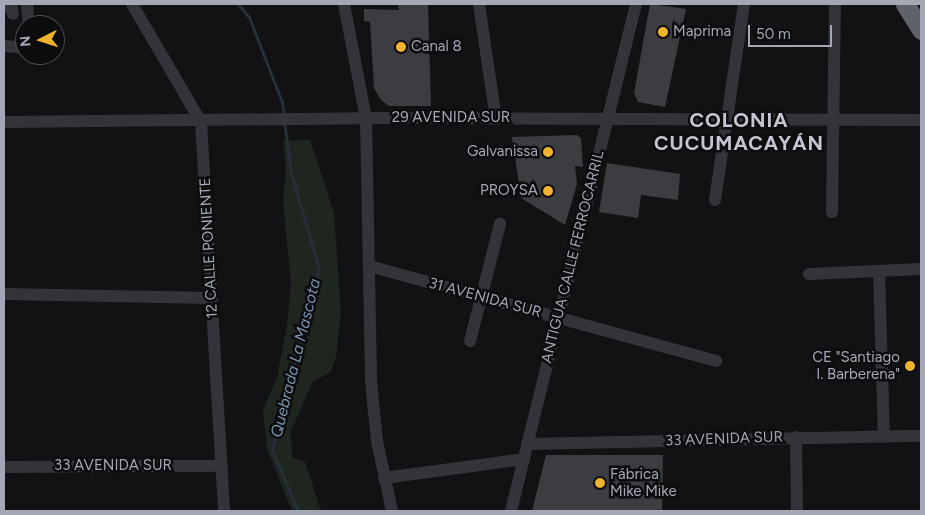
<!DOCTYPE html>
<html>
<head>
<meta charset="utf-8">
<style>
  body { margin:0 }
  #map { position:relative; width:925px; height:515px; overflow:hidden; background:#121214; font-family:Figtree,sans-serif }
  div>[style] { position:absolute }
  .green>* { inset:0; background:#1e261f }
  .stream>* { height:3px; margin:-1.5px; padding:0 1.5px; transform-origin:1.5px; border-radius:1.5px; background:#283037 }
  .building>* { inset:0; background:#3c3d41 }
  .minor>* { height:12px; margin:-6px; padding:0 6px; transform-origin:6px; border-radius:6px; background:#333439 }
  .highway>* { height:19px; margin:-9.5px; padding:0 9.5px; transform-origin:9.5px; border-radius:9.5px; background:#5f6269 }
  .dots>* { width:14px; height:14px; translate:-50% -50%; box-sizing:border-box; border:2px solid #0d0d0f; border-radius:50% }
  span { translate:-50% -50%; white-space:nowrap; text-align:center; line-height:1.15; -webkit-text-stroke:5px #0d0d0f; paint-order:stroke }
  .poi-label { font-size:15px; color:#a3a8b4 }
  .left { translate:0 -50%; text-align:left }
  .right { translate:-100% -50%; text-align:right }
  .street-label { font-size:15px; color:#a3a8b4 }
  .water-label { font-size:16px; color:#7a95b0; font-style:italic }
  .district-label { font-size:20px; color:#c4c7d0; font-weight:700; letter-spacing:1px }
  .frame { position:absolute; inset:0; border:5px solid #a3a8b4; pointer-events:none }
  .north { position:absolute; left:15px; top:15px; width:50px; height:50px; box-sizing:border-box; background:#0d0d0f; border:1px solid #494b51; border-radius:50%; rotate:265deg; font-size:14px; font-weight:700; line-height:20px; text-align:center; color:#a3a8b4 }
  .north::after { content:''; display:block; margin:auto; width:18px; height:22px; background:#f1b32d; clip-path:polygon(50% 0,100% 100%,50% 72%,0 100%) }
  .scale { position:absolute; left:748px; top:25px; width:84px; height:22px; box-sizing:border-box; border:2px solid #a3a8b4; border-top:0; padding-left:6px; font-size:15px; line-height:18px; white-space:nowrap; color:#a3a8b4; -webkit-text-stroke:4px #0d0d0f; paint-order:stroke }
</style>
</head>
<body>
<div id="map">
  <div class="green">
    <div style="clip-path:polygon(310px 140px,334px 213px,341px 311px,336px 357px,330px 373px,313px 381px,290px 433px,293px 458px,305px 462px,321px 511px,292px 511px,267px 449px,263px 410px,277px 377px,287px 326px,291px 283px,283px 201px,286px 168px,283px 141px)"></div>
  </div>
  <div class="stream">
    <div style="left:238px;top:4px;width:17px;rotate:50deg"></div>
    <div style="left:249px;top:17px;width:91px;rotate:68.8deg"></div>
    <div style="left:282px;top:102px;width:13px;rotate:81deg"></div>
    <div style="left:284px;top:121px;width:52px;rotate:82.3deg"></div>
    <div style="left:291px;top:173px;width:100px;rotate:73.7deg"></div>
    <div style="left:319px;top:269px;width:187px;rotate:104.6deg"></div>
    <div style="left:272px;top:450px;width:66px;rotate:66.9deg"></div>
  </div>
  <div class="building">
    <div style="clip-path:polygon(398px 4px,428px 4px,431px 106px,389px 106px,381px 100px,374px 88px,370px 22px,364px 21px,364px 9px,399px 10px)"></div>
    <div style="clip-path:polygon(650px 4px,686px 9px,665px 107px,638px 102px,634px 93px)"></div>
    <div style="clip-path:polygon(577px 135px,581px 138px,583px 167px,575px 166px,577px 184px,565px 225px,521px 198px,512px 137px)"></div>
    <div style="clip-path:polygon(607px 163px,680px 174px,678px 200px,641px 195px,638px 218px,599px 212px)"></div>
    <div style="clip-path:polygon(546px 455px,663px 455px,662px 511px,532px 511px)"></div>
  </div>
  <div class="minor">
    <div style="left:27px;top:4px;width:21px;rotate:85deg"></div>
    <div style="left:132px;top:4px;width:137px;rotate:59.7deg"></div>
    <div style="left:201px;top:122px;width:390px;rotate:86.6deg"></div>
    <div style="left:344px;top:4px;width:116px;rotate:79.1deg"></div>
    <div style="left:366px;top:118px;width:263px;rotate:88.9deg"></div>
    <div style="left:371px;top:381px;width:60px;rotate:84.3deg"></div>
    <div style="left:377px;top:441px;width:72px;rotate:77.9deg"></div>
    <div style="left:479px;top:4px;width:116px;rotate:81.6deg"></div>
    <div style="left:4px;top:6px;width:8px;rotate:14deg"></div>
    <div style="left:12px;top:8px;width:6px;rotate:81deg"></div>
    <div style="left:4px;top:46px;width:21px;rotate:5deg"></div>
    <div style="left:4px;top:122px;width:362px;rotate:-0.6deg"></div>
    <div style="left:366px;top:118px;width:555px;rotate:0.21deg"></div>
    <div style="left:715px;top:200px;width:198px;rotate:-81.6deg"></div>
    <div style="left:832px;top:212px;width:208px;rotate:-89.2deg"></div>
    <div style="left:369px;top:266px;width:360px;rotate:15.3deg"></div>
    <div style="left:879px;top:271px;width:164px;rotate:88.3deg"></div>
    <div style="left:809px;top:274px;width:112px;rotate:-2.6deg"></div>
    <div style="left:4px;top:294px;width:208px;rotate:1.1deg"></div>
    <div style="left:470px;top:341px;width:121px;rotate:-75.6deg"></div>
    <div style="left:796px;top:437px;width:74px;rotate:89.2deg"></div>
    <div style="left:527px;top:444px;width:394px;rotate:-1.2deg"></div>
    <div style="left:4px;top:467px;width:218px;rotate:-0.3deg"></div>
    <div style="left:384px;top:478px;width:141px;rotate:-7.7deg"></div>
    <div style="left:511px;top:511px;width:522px;rotate:-76.15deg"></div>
  </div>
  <div class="highway">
    <div style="left:905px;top:4px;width:31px;rotate:58deg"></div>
  </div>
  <div class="dots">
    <div style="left:663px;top:32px;background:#f1b32d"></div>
    <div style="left:401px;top:47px;background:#f1b32d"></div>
    <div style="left:548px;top:152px;background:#f1b32d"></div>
    <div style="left:548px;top:191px;background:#f1b32d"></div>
    <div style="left:910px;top:366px;background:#f1b32d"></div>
    <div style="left:600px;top:483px;background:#f1b32d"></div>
  </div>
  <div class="poi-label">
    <span class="left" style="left:673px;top:32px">Maprima</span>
    <span class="left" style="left:411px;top:47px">Canal 8</span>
    <span class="right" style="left:538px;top:152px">Galvanissa</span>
    <span class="right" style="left:538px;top:191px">PROYSA</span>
    <span class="right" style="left:900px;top:366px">CE "Santiago<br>I. Barberena"</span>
    <span class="left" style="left:610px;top:483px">Fábrica<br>Mike Mike</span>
  </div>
  <div class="street-label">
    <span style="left:451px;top:118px">29 AVENIDA SUR</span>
    <span style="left:209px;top:248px;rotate:-93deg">12 CALLE PONIENTE</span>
    <span style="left:573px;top:257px;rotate:-76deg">ANTIGUA CALLE FERROCARRIL</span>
    <span style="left:485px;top:298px;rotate:15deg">31 AVENIDA SUR</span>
    <span style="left:724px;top:439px;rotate:-2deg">33 AVENIDA SUR</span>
    <span style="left:113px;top:466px">33 AVENIDA SUR</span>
  </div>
  <div class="water-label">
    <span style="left:296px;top:358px;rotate:-76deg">Quebrada La Mascota</span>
  </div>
  <div class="district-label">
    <span style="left:739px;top:132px">COLONIA<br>CUCUMACAYÁN</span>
  </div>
  <div class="frame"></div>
  <div class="north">N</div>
  <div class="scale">50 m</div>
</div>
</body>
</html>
